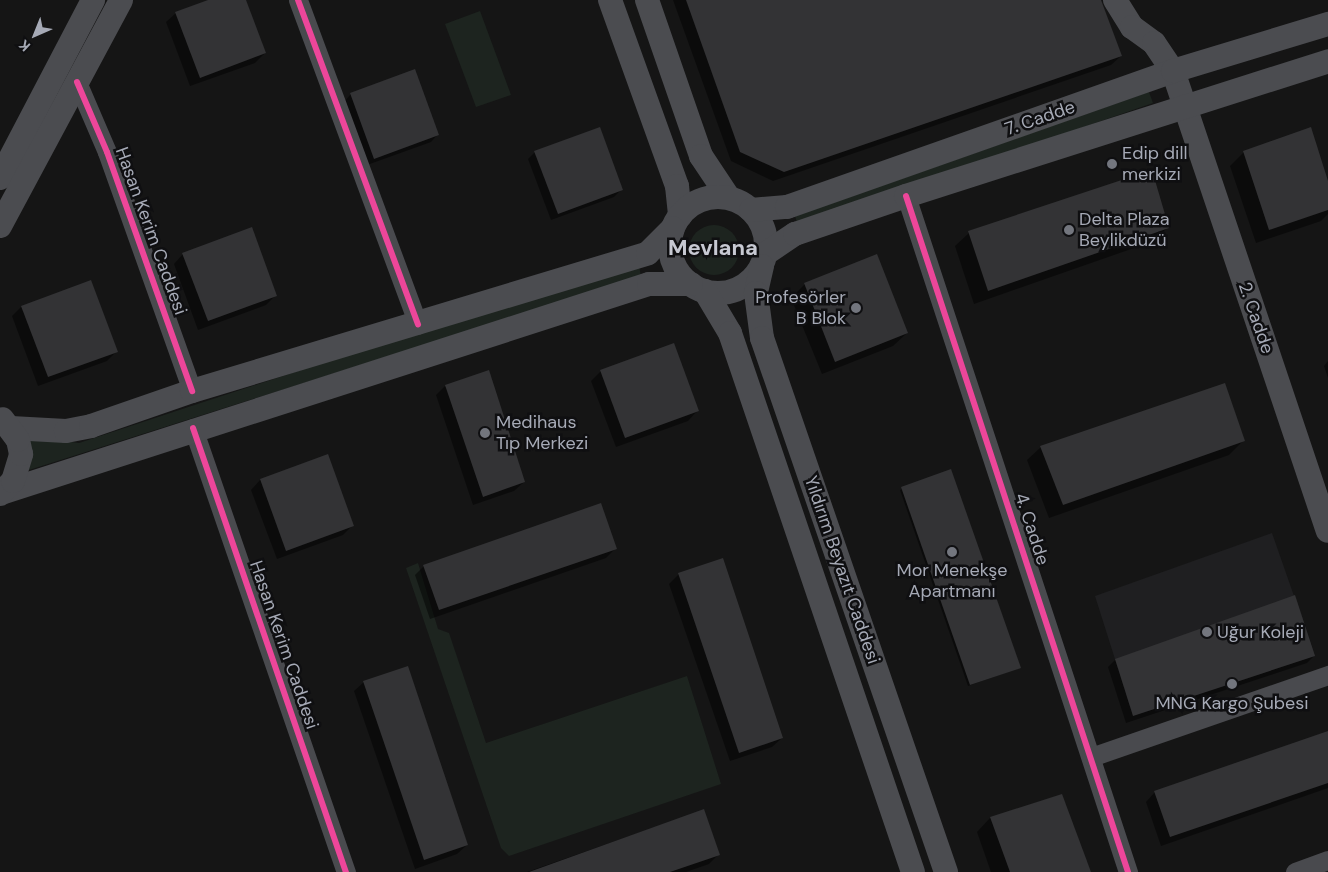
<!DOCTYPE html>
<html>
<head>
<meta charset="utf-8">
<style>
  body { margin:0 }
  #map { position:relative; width:1328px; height:872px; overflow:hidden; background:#151515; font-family:"DM Sans",sans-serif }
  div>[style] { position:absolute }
  .built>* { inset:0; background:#1f1f21 }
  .green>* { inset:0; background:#1d241f }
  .round { border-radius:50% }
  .shadow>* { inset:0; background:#0007 }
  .building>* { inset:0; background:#333335 }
  .minor>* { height:19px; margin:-9.5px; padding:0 9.5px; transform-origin:9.5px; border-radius:9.5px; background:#494a4e }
  .major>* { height:24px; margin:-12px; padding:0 12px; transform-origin:12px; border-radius:12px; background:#4b4c50 }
  .major>.ring { margin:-12px; padding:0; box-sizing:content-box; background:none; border:24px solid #4b4c50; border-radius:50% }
  .cycleway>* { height:6px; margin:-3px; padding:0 3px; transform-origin:3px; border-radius:3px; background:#ed469a }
  .dots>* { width:14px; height:14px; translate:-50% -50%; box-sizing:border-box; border:2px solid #0f0f11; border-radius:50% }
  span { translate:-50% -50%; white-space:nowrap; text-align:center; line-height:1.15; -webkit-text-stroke:5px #0f0f11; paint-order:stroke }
  .street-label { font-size:18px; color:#a6aab6 }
  .poi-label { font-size:18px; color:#a6aab6 }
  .left { translate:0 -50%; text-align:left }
  .right { translate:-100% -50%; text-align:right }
  .district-label { font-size:22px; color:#c7c9d2; font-weight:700 }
  .north { position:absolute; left:10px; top:10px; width:50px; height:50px; -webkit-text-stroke:4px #0f0f11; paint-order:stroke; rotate:224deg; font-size:14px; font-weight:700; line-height:20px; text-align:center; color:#a6aab6 }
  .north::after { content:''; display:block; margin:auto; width:18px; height:22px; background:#a6aab6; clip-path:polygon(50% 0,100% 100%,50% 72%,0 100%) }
</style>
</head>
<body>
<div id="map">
  <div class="built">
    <div style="clip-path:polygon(1272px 533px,1315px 656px,1133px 716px,1095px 596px)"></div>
  </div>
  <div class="green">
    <div style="clip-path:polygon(480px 11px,511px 95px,476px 107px,445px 24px)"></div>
    <div style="clip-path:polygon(1149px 92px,1153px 103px,798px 226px,795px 216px)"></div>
    <div class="round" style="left:689px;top:225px;width:50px;height:50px"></div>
    <div style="clip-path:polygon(639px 266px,641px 276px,29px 470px,26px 436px,79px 443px,493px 307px)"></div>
    <div style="clip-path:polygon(418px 563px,438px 629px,449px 633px,486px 743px,687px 676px,721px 784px,509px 856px,501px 848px,406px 568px)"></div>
  </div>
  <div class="shadow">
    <div style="clip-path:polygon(211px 0,245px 0,265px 53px,255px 63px,190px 86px,166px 22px,176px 13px)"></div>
    <div style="clip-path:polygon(673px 0,1100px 0,1121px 56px,1111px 65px,773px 181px,731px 161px)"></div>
    <div style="clip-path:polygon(351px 94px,438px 134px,431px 142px,367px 165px,344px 102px)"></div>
    <div style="clip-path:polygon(535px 152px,621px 190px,614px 197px,551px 220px,528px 159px)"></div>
    <div style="clip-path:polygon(1244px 152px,1328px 185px,1328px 214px,1321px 221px,1256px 243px,1230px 166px)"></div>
    <div style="clip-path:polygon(1168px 227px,1154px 241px,974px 304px,955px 246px,969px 233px)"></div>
    <div style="clip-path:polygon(183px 254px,276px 295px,266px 305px,198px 330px,174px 264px)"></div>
    <div style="clip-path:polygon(805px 284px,907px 333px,893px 346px,822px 374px,791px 298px)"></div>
    <div style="clip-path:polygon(21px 307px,117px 351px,107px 361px,38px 386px,12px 316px)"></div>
    <div style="clip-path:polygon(1328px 361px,1328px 378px,1324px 366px)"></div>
    <div style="clip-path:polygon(601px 371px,697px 411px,688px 421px,616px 447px,591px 381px)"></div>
    <div style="clip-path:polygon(445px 386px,524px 482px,514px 491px,473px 505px,436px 395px)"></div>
    <div style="clip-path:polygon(1243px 441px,1229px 455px,1049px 518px,1027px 460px,1041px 447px)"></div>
    <div style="clip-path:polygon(327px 456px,353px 525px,343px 535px,277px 559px,251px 490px,260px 480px)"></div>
    <div style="clip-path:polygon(951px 471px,1019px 668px,968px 686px,900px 490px)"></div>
    <div style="clip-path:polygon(616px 548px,606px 558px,430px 619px,415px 575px,424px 566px)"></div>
    <div style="clip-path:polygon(679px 574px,782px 738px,772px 747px,730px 761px,669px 584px)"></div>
    <div style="clip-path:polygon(1314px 656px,1307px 663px,1126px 723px,1108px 667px,1115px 660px)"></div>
    <div style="clip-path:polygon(364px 682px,467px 845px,457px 854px,415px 869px,354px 691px)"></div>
    <div style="clip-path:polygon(1328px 732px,1328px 788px,1161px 846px,1146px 802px,1155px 792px)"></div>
    <div style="clip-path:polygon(704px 810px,719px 854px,709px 864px,686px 872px,527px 872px)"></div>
    <div style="clip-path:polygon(990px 818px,1086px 872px,991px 872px,977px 832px)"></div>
  </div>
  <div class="building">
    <div style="clip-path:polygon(208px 0,246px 0,266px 53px,200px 78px,175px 12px)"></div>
    <div style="clip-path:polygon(686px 0,1101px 0,1122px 56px,784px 172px,740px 152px)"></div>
    <div style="clip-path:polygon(415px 69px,439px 135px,374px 159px,350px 93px)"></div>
    <div style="clip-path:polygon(600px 127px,623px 190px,558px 214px,534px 151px)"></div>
    <div style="clip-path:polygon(1311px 127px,1328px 181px,1328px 210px,1269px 230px,1243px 151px)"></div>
    <div style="clip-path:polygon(1152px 170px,1169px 228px,988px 291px,968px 231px)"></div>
    <div style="clip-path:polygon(252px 227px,277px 296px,208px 321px,182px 253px)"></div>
    <div style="clip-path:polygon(877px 254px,908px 333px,835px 362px,804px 283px)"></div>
    <div style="clip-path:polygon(91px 280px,118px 352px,48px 377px,21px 306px)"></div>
    <div style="clip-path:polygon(674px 343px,699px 411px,625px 438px,600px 370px)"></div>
    <div style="clip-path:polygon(489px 370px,525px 482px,483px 497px,445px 385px)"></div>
    <div style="clip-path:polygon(1225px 383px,1245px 441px,1063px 505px,1040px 446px)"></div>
    <div style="clip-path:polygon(328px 454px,354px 526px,286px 551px,260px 479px)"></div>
    <div style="clip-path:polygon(951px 469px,1021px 668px,970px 685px,901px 487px)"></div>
    <div style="clip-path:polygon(601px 503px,617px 549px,439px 610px,423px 565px)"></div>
    <div style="clip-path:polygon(723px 558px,783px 738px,739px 753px,678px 573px)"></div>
    <div style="clip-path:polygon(1295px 595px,1315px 656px,1133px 716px,1115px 659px)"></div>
    <div style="clip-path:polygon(408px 666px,468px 845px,424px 860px,363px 681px)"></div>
    <div style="clip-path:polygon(1328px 731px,1328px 783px,1170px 837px,1154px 791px)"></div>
    <div style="clip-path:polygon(1062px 794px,1091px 872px,1010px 872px,990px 817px)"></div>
    <div style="clip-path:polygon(704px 809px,720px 855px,670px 872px,529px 872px)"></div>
  </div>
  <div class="minor">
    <div style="left:298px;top:0;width:346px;rotate:69.7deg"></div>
    <div style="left:77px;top:82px;width:76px;rotate:66.8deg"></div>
    <div style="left:107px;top:152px;width:254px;rotate:70.4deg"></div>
    <div style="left:906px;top:196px;width:712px;rotate:71.82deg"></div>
    <div style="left:193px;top:428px;width:470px;rotate:71deg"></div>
    <div style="left:1091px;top:757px;width:251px;rotate:-19.1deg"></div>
    <div style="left:1295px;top:872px;width:35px;rotate:-20deg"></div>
  </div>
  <div class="major">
    <div style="left:610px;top:0;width:198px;rotate:70.2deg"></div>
    <div style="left:677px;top:186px;width:30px;rotate:84deg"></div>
    <div style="left:647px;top:0;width:165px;rotate:70.9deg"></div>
    <div style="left:701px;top:156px;width:50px;rotate:56.3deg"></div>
    <div style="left:1115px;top:0;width:32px;rotate:58deg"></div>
    <div style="left:1132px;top:27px;width:27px;rotate:36deg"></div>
    <div style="left:1154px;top:43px;width:34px;rotate:56deg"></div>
    <div style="left:1173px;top:71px;width:485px;rotate:71.4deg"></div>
    <div style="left:0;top:178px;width:201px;rotate:-62.4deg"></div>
    <div class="ring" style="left:670px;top:197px;width:72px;height:72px"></div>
    <div style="left:751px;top:210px;width:36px;rotate:-5deg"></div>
    <div style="left:787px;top:207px;width:409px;rotate:-19.4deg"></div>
    <div style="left:1173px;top:71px;width:162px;rotate:-16.9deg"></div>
    <div style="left:0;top:226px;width:256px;rotate:-61.8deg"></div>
    <div style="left:765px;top:254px;width:36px;rotate:-34deg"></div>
    <div style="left:795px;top:234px;width:117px;rotate:-18.9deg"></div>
    <div style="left:906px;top:196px;width:443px;rotate:-17.7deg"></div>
    <div style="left:762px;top:266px;width:28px;rotate:103deg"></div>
    <div style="left:756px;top:293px;width:45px;rotate:82.4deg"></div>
    <div style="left:762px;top:338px;width:565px;rotate:70.99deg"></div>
    <div style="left:705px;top:291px;width:49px;rotate:59.2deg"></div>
    <div style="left:730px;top:333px;width:569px;rotate:71.25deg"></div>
    <div style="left:11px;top:428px;width:55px;rotate:3.1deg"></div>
    <div style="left:66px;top:431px;width:25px;rotate:-11deg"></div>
    <div style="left:91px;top:426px;width:107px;rotate:-19.1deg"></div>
    <div style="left:192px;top:391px;width:476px;rotate:-16.8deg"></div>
    <div style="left:648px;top:253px;width:35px;rotate:-45deg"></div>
    <div style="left:4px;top:492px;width:678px;rotate:-17.87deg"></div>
    <div style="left:649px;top:284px;width:42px"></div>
    <div style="left:0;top:494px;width:18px;rotate:-45deg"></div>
    <div style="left:13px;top:481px;width:28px;rotate:-73deg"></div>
    <div style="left:21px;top:454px;width:14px;rotate:-102deg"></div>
    <div style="left:18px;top:440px;width:26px;rotate:-127deg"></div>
  </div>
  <div class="cycleway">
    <div style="left:298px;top:0;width:346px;rotate:69.7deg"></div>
    <div style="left:77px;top:82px;width:76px;rotate:66.8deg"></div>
    <div style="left:107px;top:152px;width:254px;rotate:70.4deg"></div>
    <div style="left:906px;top:196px;width:712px;rotate:71.82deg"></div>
    <div style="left:193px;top:428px;width:470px;rotate:71deg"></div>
  </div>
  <div class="dots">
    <div style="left:1112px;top:164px;background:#73767e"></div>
    <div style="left:1069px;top:230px;background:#73767e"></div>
    <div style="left:856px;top:308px;background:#73767e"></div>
    <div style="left:485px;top:433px;background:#73767e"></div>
    <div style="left:952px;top:552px;background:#73767e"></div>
    <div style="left:1207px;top:632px;background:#73767e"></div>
    <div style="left:1232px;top:684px;background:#73767e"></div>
  </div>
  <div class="street-label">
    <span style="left:1040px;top:118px;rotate:-19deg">7. Cadde</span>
    <span style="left:151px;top:231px;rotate:70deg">Hasan Kerim Caddesi</span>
    <span style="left:1256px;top:318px;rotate:71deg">2. Cadde</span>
    <span style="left:1032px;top:529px;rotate:72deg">4. Cadde</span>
    <span style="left:842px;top:570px;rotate:71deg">Yıldırım Beyazıt Caddesi</span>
    <span style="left:284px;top:645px;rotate:71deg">Hasan Kerim Caddesi</span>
  </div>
  <div class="poi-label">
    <span class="left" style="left:1122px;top:164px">Edip dill<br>merkizi</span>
    <span class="left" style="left:1079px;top:230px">Delta Plaza<br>Beylikdüzü</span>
    <span class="right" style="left:846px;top:308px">Profesörler<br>B Blok</span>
    <span class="left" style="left:496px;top:433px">Medihaus<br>Tıp Merkezi</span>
    <span style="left:952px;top:581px">Mor Menekşe<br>Apartmanı</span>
    <span class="left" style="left:1217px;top:632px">Uğur Koleji</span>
    <span style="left:1232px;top:703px">MNG Kargo Şubesi</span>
  </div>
  <div class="district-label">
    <span style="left:713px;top:248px">Mevlana</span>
  </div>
  <div class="north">K</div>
</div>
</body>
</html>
